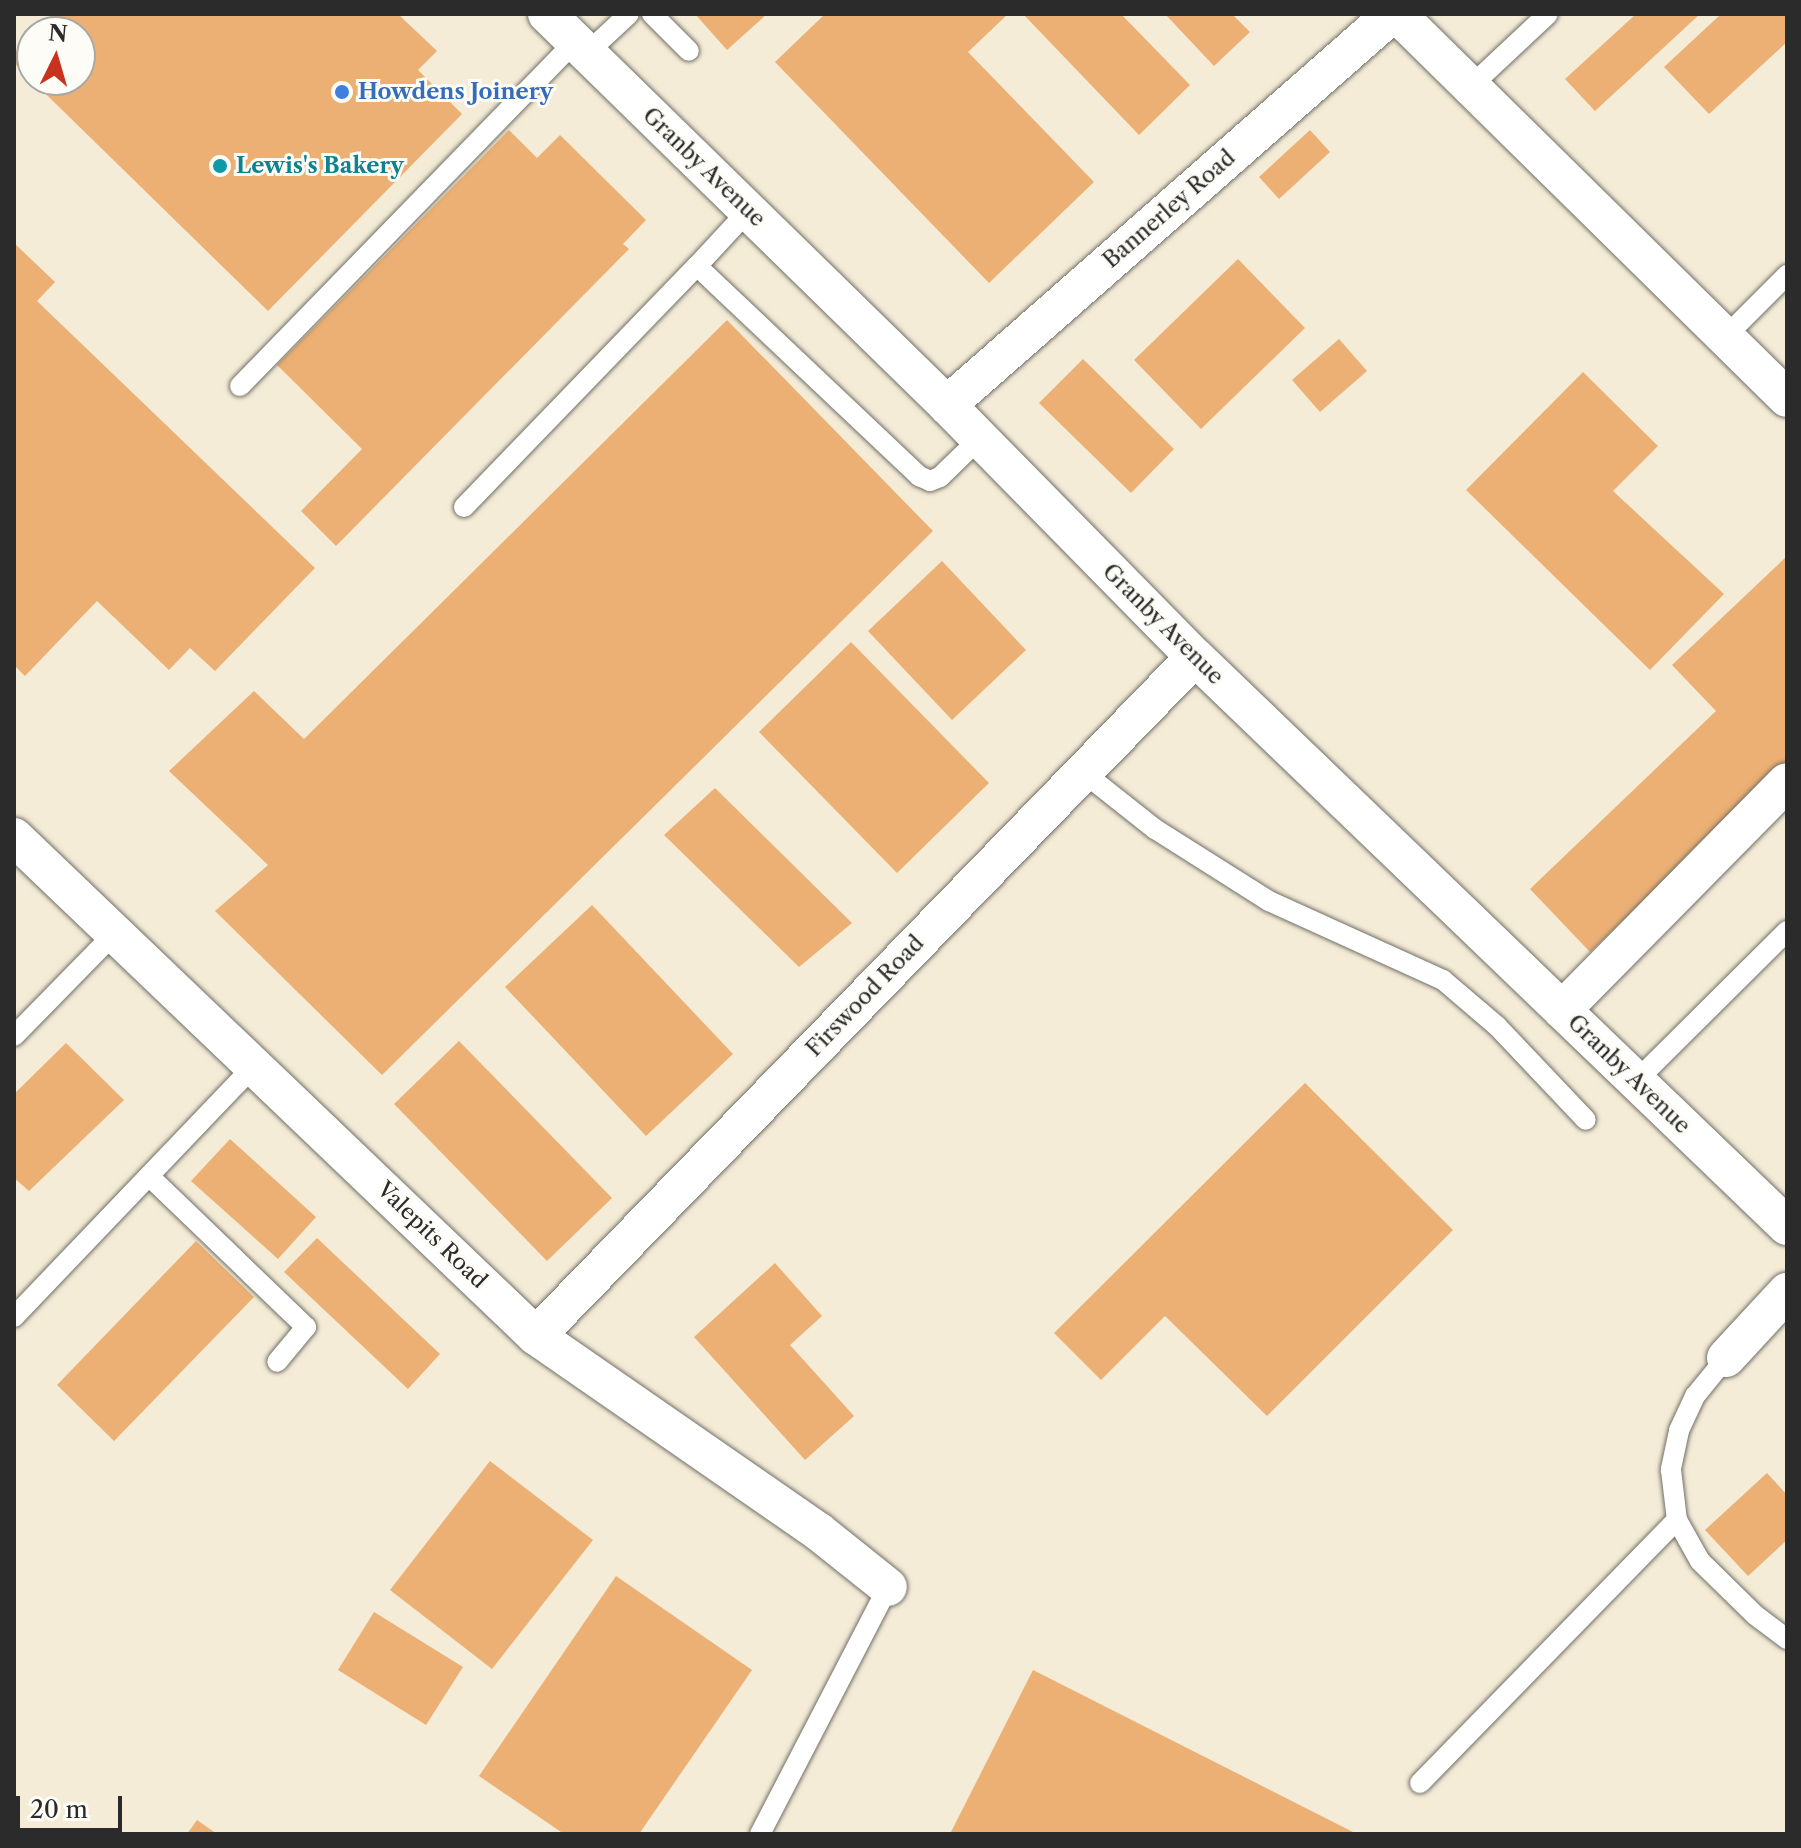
<!DOCTYPE html>
<html>
<head>
<meta charset="utf-8">
<style>
  body { margin:0 }
  #map { position:relative; width:1801px; height:1848px; overflow:hidden; background:#f4ecd7; font-family:"Libre Caslon Text",serif }
  div>[style] { position:absolute }
  .building>* { inset:0; background:#ecb074 }
  .roads { filter:drop-shadow(0 0 2px #716f67) drop-shadow(0 0 2px #716f67) }
  .service>* { height:20px; margin:-10px; padding:0 10px; transform-origin:10px; border-radius:10px; background:#fff }
  .minor>* { height:38px; margin:-19px; padding:0 19px; transform-origin:19px; border-radius:19px; background:#fff }
  .dots>* { width:22px; height:22px; translate:-50% -50%; box-sizing:border-box; border:4px solid #fdfcf7; border-radius:50% }
  span { translate:-50% -50%; white-space:nowrap; text-align:center; line-height:1.15; -webkit-text-stroke:6px #fdfcf7; paint-order:stroke }
  .shop-label { font-size:22px; color:#366cbe; font-weight:700 }
  .left { translate:0 -50%; text-align:left }
  .culture-label { font-size:22px; color:#0d838f; font-weight:700 }
  .street-label { font-size:22px; color:#2b2b2b }
  .frame { position:absolute; inset:0; border:16px solid #2b2b2b; pointer-events:none }
  .north { position:absolute; left:16px; top:16px; width:80px; height:80px; box-sizing:border-box; background:#fdfcf7; border:2px solid #a9a8a5; border-radius:50%; rotate:5deg; font-size:22px; font-weight:700; line-height:32px; text-align:center; color:#2b2b2b }
  .north::after { content:''; display:block; margin:auto; width:28px; height:36px; background:#c8321e; clip-path:polygon(50% 0,100% 100%,50% 72%,0 100%) }
  .scale { position:absolute; left:16px; top:1796px; width:106px; height:36px; box-sizing:border-box; border:4px solid #2b2b2b; border-top:0; padding-left:10px; font-size:24px; line-height:28px; white-space:nowrap; color:#2b2b2b; -webkit-text-stroke:6px #fdfcf7; paint-order:stroke }
</style>
</head>
<body>
<div id="map">
  <div class="building">
    <div style="clip-path:polygon(53px 14px,398px 14px,437px 51px,418px 70px,462px 114px,268px 311px,14px 63px,14px 54px,32px 35px,32px 80px,80px 80px,80px 32px,35px 32px)"></div>
    <div style="clip-path:polygon(695px 14px,767px 14px,727px 50px)"></div>
    <div style="clip-path:polygon(825px 14px,1008px 14px,968px 52px,1094px 182px,989px 283px,775px 62px)"></div>
    <div style="clip-path:polygon(1023px 14px,1121px 14px,1190px 85px,1139px 135px)"></div>
    <div style="clip-path:polygon(1165px 14px,1232px 14px,1250px 32px,1214px 66px)"></div>
    <div style="clip-path:polygon(1636px 14px,1700px 14px,1595px 111px,1565px 79px)"></div>
    <div style="clip-path:polygon(1721px 14px,1787px 14px,1787px 42px,1709px 114px,1664px 67px)"></div>
    <div style="clip-path:polygon(509px 130px,537px 158px,560px 135px,646px 220px,623px 244px,629px 249px,336px 546px,301px 511px,362px 449px,277px 365px)"></div>
    <div style="clip-path:polygon(1310px 130px,1330px 152px,1279px 199px,1259px 177px)"></div>
    <div style="clip-path:polygon(14px 243px,55px 282px,37px 301px,315px 568px,215px 671px,190px 648px,169px 670px,97px 601px,25px 676px,14px 665px)"></div>
    <div style="clip-path:polygon(1238px 259px,1305px 328px,1201px 429px,1134px 360px)"></div>
    <div style="clip-path:polygon(727px 320px,933px 531px,382px 1075px,215px 911px,268px 865px,169px 771px,254px 691px,304px 739px)"></div>
    <div style="clip-path:polygon(1339px 339px,1367px 371px,1320px 412px,1292px 380px)"></div>
    <div style="clip-path:polygon(1083px 359px,1174px 449px,1131px 493px,1039px 403px)"></div>
    <div style="clip-path:polygon(1583px 372px,1658px 446px,1613px 491px,1724px 594px,1650px 670px,1466px 490px)"></div>
    <div style="clip-path:polygon(1787px 556px,1787px 764px,1590px 952px,1530px 889px,1716px 711px,1672px 665px)"></div>
    <div style="clip-path:polygon(942px 561px,1026px 650px,952px 720px,868px 631px)"></div>
    <div style="clip-path:polygon(851px 642px,989px 783px,897px 873px,759px 732px)"></div>
    <div style="clip-path:polygon(715px 788px,852px 923px,799px 967px,664px 835px)"></div>
    <div style="clip-path:polygon(592px 905px,733px 1054px,646px 1136px,505px 987px)"></div>
    <div style="clip-path:polygon(459px 1041px,612px 1198px,547px 1261px,394px 1104px)"></div>
    <div style="clip-path:polygon(66px 1043px,124px 1100px,29px 1191px,14px 1178px,14px 1094px)"></div>
    <div style="clip-path:polygon(1305px 1083px,1453px 1230px,1267px 1416px,1165px 1316px,1101px 1380px,1054px 1333px)"></div>
    <div style="clip-path:polygon(230px 1139px,316px 1217px,278px 1259px,191px 1181px)"></div>
    <div style="clip-path:polygon(317px 1238px,440px 1354px,408px 1389px,284px 1272px)"></div>
    <div style="clip-path:polygon(196px 1241px,254px 1297px,114px 1441px,57px 1385px)"></div>
    <div style="clip-path:polygon(775px 1263px,822px 1316px,790px 1345px,854px 1416px,805px 1460px,694px 1337px)"></div>
    <div style="clip-path:polygon(490px 1461px,593px 1540px,492px 1669px,390px 1590px)"></div>
    <div style="clip-path:polygon(1767px 1473px,1787px 1495px,1787px 1540px,1748px 1576px,1705px 1530px)"></div>
    <div style="clip-path:polygon(616px 1576px,752px 1670px,639px 1834px,564px 1834px,479px 1776px)"></div>
    <div style="clip-path:polygon(374px 1612px,463px 1667px,426px 1725px,338px 1670px)"></div>
    <div style="clip-path:polygon(1033px 1670px,1357px 1834px,950px 1834px)"></div>
    <div style="clip-path:polygon(197px 1820px,217px 1834px,187px 1834px)"></div>
  </div>
  <div class="roads">
    <div class="service">
      <div style="left:652px;top:14px;width:52px;rotate:45deg"></div>
      <div style="left:587px;top:53px;width:57px;rotate:-42.9deg"></div>
      <div style="left:1471px;top:86px;width:105px;rotate:-43.1deg"></div>
      <div style="left:697px;top:266px;width:75px;rotate:-47.2deg"></div>
      <div style="left:1725px;top:337px;width:88px;rotate:-45deg"></div>
      <div style="left:240px;top:386px;width:480px;rotate:-45.8deg"></div>
      <div style="left:464px;top:507px;width:335px;rotate:-46deg"></div>
      <div style="left:697px;top:266px;width:306px;rotate:43.4deg"></div>
      <div style="left:919px;top:476px;width:12px;rotate:24deg"></div>
      <div style="left:930px;top:481px;width:11px;rotate:-22deg"></div>
      <div style="left:940px;top:477px;width:56px;rotate:-44.3deg"></div>
      <div style="left:1083px;top:772px;width:92px;rotate:38.4deg"></div>
      <div style="left:1155px;top:829px;width:135px;rotate:32.3deg"></div>
      <div style="left:1269px;top:901px;width:191px;rotate:24.4deg"></div>
      <div style="left:1443px;top:980px;width:71px;rotate:40.4deg"></div>
      <div style="left:1497px;top:1026px;width:129px;rotate:46.6deg"></div>
      <div style="left:14px;top:1036px;width:144px;rotate:-45.6deg"></div>
      <div style="left:1636px;top:1081px;width:213px;rotate:-44.8deg"></div>
      <div style="left:149px;top:1176px;width:218px;rotate:43.9deg"></div>
      <div style="left:306px;top:1327px;width:45px;rotate:129.6deg"></div>
      <div style="left:14px;top:1317px;width:347px;rotate:-46.3deg"></div>
      <div style="left:1726px;top:1358px;width:49px;rotate:129.2deg"></div>
      <div style="left:1695px;top:1396px;width:38px;rotate:115deg"></div>
      <div style="left:1679px;top:1431px;width:40px;rotate:102deg"></div>
      <div style="left:1671px;top:1470px;width:50px;rotate:83.2deg"></div>
      <div style="left:1677px;top:1520px;width:47px;rotate:60.7deg"></div>
      <div style="left:1700px;top:1561px;width:77px;rotate:44.5deg"></div>
      <div style="left:1755px;top:1615px;width:40px;rotate:37deg"></div>
      <div style="left:1420px;top:1783px;width:368px;rotate:-45.7deg"></div>
      <div style="left:760px;top:1834px;width:278px;rotate:-62.6deg"></div>
    </div>
    <div class="minor">
      <div style="left:547px;top:14px;width:559px;rotate:44.35deg"></div>
      <div style="left:947px;top:405px;width:354px;rotate:45.5deg"></div>
      <div style="left:1195px;top:657px;width:821px;rotate:43.87deg"></div>
      <div style="left:1397px;top:14px;width:547px;rotate:44.56deg"></div>
      <div style="left:947px;top:405px;width:592px;rotate:-41.3deg"></div>
      <div style="left:14px;top:837px;width:722px;rotate:43.71deg"></div>
      <div style="left:536px;top:1336px;width:344px;rotate:34.7deg"></div>
      <div style="left:819px;top:1532px;width:88px;rotate:38.6deg"></div>
      <div style="left:1562px;top:1010px;width:320px;rotate:-45.4deg"></div>
      <div style="left:536px;top:1336px;width:946px;rotate:-45.86deg"></div>
      <div style="left:1726px;top:1358px;width:90px;rotate:-47.3deg"></div>
    </div>
  </div>
  <div class="dots">
    <div style="left:342px;top:92px;background:#3f7fe0"></div>
    <div style="left:220px;top:166px;background:#0f9aa8"></div>
  </div>
  <div class="shop-label">
    <span class="left" style="left:358px;top:92px">Howdens Joinery</span>
  </div>
  <div class="culture-label">
    <span class="left" style="left:236px;top:166px">Lewis's Bakery</span>
  </div>
  <div class="street-label">
    <span style="left:704px;top:167px;rotate:44deg">Granby Avenue</span>
    <span style="left:1169px;top:209px;rotate:-41deg">Bannerley Road</span>
    <span style="left:1163px;top:624px;rotate:45deg">Granby Avenue</span>
    <span style="left:865px;top:996px;rotate:-46deg">Firswood Road</span>
    <span style="left:1629px;top:1074px;rotate:44deg">Granby Avenue</span>
    <span style="left:432px;top:1235px;rotate:44deg">Valepits Road</span>
  </div>
  <div class="frame"></div>
  <div class="north">N</div>
  <div class="scale">20 m</div>
</div>
</body>
</html>
